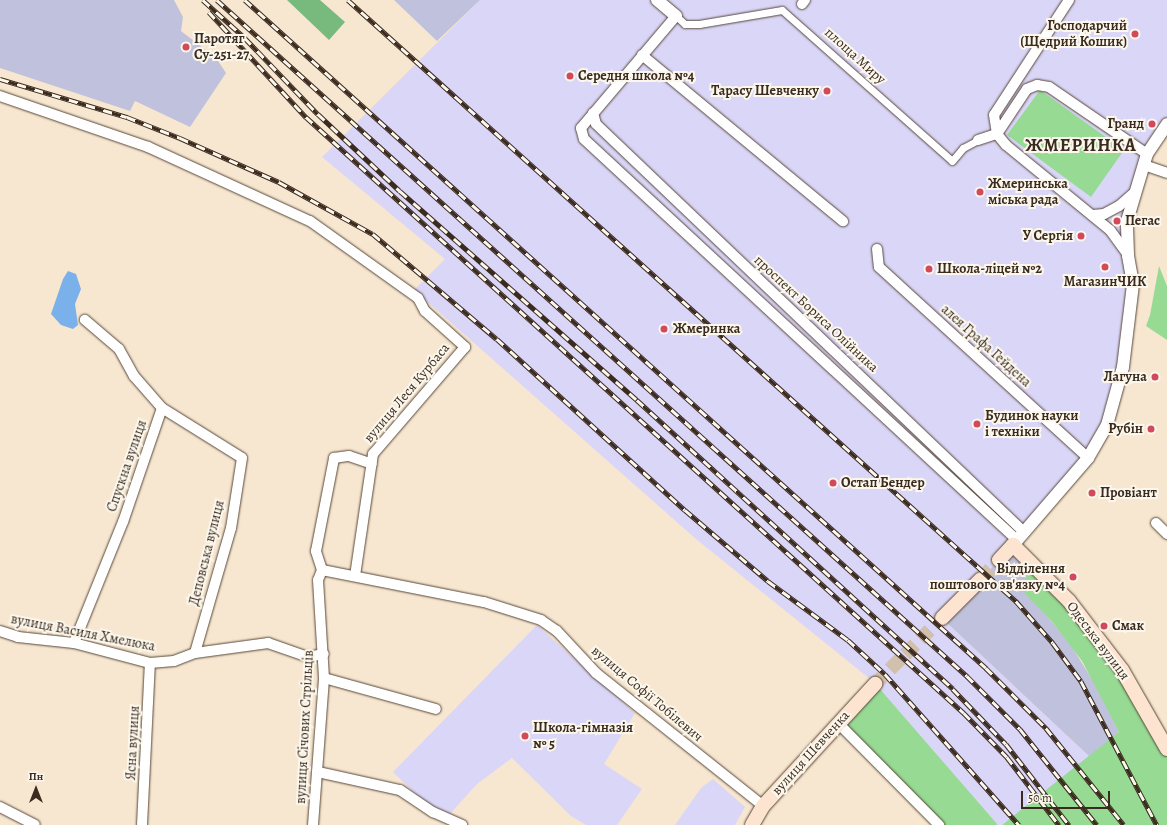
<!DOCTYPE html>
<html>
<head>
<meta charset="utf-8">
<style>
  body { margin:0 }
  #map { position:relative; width:1167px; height:825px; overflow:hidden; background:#f7e7d0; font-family:Alegreya,serif }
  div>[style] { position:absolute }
  .built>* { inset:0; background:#dad6f7 }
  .industrial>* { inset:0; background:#c0c2dd }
  .green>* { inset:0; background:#96da93 }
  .forest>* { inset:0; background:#78ba7d }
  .water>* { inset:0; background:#7bb1ea }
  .secondary-tunnel>* { height:14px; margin-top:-7px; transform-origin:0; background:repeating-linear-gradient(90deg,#d1c1ac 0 14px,transparent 0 21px) }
  .roads { filter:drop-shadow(0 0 1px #574639) drop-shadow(0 0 1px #574639) }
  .pedestrian>* { height:7px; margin:-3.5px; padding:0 3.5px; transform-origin:3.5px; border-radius:3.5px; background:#fff }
  .minor>* { height:10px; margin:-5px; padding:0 5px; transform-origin:5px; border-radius:5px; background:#fff }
  .tertiary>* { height:12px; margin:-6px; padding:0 6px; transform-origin:6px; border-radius:6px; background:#fff }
  .secondary>* { height:14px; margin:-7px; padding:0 7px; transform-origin:7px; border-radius:7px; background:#fde4d0 }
  .rail>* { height:4.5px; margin-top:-2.25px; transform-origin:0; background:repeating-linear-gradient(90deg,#fbf7ec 0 9px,#3b2a1e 0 18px); box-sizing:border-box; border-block:1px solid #3b2a1e }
  .dots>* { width:11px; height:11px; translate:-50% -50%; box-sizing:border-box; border:2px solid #fbf7ec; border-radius:50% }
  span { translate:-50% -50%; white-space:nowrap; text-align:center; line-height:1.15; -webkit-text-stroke:4px #fbf7ec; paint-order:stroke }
  .poi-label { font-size:14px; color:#3b2a1e; font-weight:700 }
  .right { translate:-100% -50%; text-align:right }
  .left { translate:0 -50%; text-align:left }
  .street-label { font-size:14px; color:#3b2a1e }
  .district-label { font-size:18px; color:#3b2a1e; font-weight:700; letter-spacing:1px }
  .north { position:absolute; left:16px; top:769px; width:40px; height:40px; -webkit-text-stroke:3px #fbf7ec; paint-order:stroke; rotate:0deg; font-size:11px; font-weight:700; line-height:16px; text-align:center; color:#3b2a1e }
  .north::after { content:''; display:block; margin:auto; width:14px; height:18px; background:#3b2a1e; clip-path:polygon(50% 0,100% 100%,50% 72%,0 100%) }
  .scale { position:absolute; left:1021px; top:791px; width:89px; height:18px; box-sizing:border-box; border:2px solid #3b2a1e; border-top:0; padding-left:5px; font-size:12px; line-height:14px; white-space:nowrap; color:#3b2a1e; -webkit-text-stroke:3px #fbf7ec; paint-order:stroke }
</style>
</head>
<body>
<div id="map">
  <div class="built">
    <div style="clip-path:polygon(480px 0,1167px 0,1167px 124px,1154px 141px,1127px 221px,1133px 284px,1107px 425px,1017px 540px,981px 579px,946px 622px,1090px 757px,1002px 825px,998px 825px,870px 679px,696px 539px,414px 290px,445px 259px,322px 157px)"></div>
    <div style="clip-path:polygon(537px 625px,635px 713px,604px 764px,642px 789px,617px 825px,586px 825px,571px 816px,512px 758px,477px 784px,449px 815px,424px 802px,393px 772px)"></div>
    <div style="clip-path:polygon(713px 779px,745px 807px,735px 825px,675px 825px,701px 788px)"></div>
  </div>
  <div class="industrial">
    <div style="clip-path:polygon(0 0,174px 0,183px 17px,181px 31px,216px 58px,226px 73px,190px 127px,135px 101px,130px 111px,0 68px)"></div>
    <div style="clip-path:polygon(394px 0,480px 0,437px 41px)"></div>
    <div style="clip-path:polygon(1013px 545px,1031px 563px,1039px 607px,1069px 642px,1096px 686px,1119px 732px,1090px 757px,946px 622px,981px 579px)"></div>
  </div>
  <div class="green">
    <div style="clip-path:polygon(1040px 90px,1124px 150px,1091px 197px,1007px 135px)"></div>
    <div style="clip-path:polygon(1159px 266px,1167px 286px,1167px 340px,1146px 326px,1150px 315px)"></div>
    <div style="clip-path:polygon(1031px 563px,1069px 601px,1167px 749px,1167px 825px,1002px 825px,1119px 732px,1082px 661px,1053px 623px,1022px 590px)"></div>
    <div style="clip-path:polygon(879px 688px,998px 825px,939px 825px,838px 723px)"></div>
  </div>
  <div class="forest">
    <div style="clip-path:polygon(287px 0,320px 0,345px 22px,329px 40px)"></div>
  </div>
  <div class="water">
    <div style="clip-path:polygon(68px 271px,76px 274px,81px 289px,75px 304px,78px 325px,73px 329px,61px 325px,51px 314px,63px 279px)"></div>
  </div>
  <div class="secondary-tunnel">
    <div style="left:981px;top:579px;width:26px;rotate:-47deg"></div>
    <div style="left:875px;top:684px;width:94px;rotate:-44.6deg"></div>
  </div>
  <div class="roads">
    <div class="pedestrian">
      <div style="left:676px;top:16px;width:12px;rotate:42deg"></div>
      <div style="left:685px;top:24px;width:14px"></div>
      <div style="left:699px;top:24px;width:84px;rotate:-9.6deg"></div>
      <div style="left:782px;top:10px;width:227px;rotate:41.6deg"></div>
      <div style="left:952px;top:161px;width:17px;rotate:-50deg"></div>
      <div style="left:963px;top:148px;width:17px;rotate:-28deg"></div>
    </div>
    <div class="minor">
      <div style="left:1069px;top:0;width:137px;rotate:123.1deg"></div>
      <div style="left:994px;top:115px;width:19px;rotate:81deg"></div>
      <div style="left:997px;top:134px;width:14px;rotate:51deg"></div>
      <div style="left:1006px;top:145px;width:134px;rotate:39.3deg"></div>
      <div style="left:1110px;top:230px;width:31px;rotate:54deg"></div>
      <div style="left:802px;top:4px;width:5px;rotate:-53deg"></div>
      <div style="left:676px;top:16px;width:147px;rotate:130.3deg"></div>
      <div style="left:581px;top:128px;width:11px;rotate:75deg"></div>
      <div style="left:584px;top:139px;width:590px;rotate:42.8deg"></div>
      <div style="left:642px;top:55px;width:261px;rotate:39.6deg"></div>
      <div style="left:0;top:96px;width:157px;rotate:19deg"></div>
      <div style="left:148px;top:147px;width:178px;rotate:24.6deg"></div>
      <div style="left:310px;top:221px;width:133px;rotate:35.5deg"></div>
      <div style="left:418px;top:298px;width:15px;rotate:62deg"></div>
      <div style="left:425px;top:311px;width:54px;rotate:42deg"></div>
      <div style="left:465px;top:347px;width:141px;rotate:130.7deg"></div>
      <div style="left:373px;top:454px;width:123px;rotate:98.4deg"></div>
      <div style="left:593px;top:113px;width:11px;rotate:75deg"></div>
      <div style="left:596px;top:124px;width:591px;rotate:43.63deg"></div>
      <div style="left:978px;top:140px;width:20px;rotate:-18deg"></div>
      <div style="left:997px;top:134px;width:54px;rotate:-56.3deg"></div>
      <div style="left:1027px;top:89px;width:11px;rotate:-22deg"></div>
      <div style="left:1037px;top:85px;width:12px;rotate:9deg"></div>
      <div style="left:1049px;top:87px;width:119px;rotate:34.4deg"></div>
      <div style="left:1144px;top:165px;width:24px;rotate:19deg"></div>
      <div style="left:1093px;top:215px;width:11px;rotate:-5deg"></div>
      <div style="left:1104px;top:214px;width:17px;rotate:-28deg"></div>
      <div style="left:1119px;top:206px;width:20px;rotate:-41deg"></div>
      <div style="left:877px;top:249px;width:18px;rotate:84deg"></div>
      <div style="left:879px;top:267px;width:283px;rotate:42.4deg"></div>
      <div style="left:162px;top:408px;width:94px;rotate:32deg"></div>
      <div style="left:242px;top:458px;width:71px;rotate:98.9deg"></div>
      <div style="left:231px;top:528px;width:130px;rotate:106.1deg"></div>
      <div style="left:1156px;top:523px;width:16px;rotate:45deg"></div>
      <div style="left:322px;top:570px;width:165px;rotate:11.2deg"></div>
      <div style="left:484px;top:602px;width:60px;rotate:17.5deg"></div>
      <div style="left:541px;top:620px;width:19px;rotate:35deg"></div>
      <div style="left:557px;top:631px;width:57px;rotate:47.1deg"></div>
      <div style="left:596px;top:673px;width:213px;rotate:38.5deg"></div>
      <div style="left:0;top:631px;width:19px;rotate:18deg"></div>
      <div style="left:18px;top:637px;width:56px;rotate:6.1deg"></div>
      <div style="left:74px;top:643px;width:79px;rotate:14.7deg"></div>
      <div style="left:150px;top:663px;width:24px;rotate:-5deg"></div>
      <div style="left:174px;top:661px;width:22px;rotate:-21deg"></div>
      <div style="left:195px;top:653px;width:74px;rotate:-7.8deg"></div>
      <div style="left:268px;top:643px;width:42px;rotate:19.3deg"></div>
      <div style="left:308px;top:657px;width:16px;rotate:-11deg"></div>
      <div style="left:74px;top:643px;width:131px;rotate:-68deg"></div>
      <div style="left:123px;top:522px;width:120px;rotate:-71.1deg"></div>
      <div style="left:162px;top:408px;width:43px;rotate:-131.2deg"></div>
      <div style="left:134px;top:376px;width:31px;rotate:-119deg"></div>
      <div style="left:119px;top:349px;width:45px;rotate:-139.5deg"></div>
      <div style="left:324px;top:678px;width:116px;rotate:15.5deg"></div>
      <div style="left:838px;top:723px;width:144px;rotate:45.3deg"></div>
      <div style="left:318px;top:772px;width:84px;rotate:12.4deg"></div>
      <div style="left:400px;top:790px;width:40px;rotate:34deg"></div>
      <div style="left:433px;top:812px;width:32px;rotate:24deg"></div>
      <div style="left:0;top:807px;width:39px;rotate:27deg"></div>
      <div style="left:142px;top:825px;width:162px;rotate:-87.2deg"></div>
      <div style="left:313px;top:825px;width:147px;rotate:-85.7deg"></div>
      <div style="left:324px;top:678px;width:98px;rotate:-93.5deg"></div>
      <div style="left:318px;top:580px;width:11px;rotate:-68deg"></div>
      <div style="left:322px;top:570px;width:20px;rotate:-108deg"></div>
      <div style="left:316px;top:551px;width:95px;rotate:-79deg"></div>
      <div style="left:334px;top:458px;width:15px;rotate:-8deg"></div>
      <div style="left:349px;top:456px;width:24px;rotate:19deg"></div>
    </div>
    <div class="tertiary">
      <div style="left:657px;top:0;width:25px;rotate:40deg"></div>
      <div style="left:1013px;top:545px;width:115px;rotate:-49.2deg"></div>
      <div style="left:1088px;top:458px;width:38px;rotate:-60deg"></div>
      <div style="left:1107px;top:425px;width:60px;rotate:-74.6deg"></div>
      <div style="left:1123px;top:367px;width:84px;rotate:-83.1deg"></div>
      <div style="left:1133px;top:284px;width:29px;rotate:-100deg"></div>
      <div style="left:1128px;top:255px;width:34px;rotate:-92deg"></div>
      <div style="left:1127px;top:221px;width:70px;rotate:-73.4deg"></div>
      <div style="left:1147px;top:154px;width:36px;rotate:-56deg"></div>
    </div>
    <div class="secondary">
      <div style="left:999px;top:560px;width:21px;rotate:-47deg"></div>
      <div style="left:1013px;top:545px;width:79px;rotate:45deg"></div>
      <div style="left:1069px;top:601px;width:87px;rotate:52.5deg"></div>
      <div style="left:1122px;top:670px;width:91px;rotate:60.3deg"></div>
      <div style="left:942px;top:618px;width:55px;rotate:-45deg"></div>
      <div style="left:752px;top:825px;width:22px;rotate:-60deg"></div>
      <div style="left:763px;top:806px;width:166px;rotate:-47.4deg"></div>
    </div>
  </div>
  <div class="rail">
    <div style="left:203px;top:0;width:57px;rotate:42.1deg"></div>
    <div style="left:245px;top:38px;width:105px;rotate:46.2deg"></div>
    <div style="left:318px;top:114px;width:112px;rotate:43.2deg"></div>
    <div style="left:400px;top:191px;width:316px;rotate:41.4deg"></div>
    <div style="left:637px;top:400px;width:428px;rotate:42.4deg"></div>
    <div style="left:953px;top:689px;width:76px;rotate:46.1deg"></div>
    <div style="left:1006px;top:744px;width:103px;rotate:52.1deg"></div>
    <div style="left:217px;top:0;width:1010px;rotate:42.03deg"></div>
    <div style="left:967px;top:676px;width:75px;rotate:45deg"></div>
    <div style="left:1020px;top:729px;width:123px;rotate:51.3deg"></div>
    <div style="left:245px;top:0;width:998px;rotate:42.03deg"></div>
    <div style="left:986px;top:668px;width:85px;rotate:45deg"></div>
    <div style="left:1046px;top:728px;width:124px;rotate:51.2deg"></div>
    <div style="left:348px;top:0;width:899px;rotate:41.98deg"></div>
    <div style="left:1016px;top:601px;width:56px;rotate:48.6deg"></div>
    <div style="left:1053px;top:643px;width:47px;rotate:53.6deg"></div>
    <div style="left:1081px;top:681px;width:163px;rotate:62.2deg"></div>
    <div style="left:209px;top:12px;width:143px;rotate:47.3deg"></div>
    <div style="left:306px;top:117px;width:888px;rotate:42.17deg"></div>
    <div style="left:964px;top:713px;width:62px;rotate:45.7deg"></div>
    <div style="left:1007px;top:757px;width:86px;rotate:52.6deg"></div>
    <div style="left:0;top:79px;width:133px;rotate:16.7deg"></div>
    <div style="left:127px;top:117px;width:57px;rotate:21.6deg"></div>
    <div style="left:180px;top:138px;width:108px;rotate:24deg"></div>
    <div style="left:279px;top:182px;width:107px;rotate:29deg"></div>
    <div style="left:373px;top:234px;width:162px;rotate:40.3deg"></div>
    <div style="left:497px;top:339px;width:254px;rotate:42.3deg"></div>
    <div style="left:685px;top:510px;width:109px;rotate:40.5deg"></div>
    <div style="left:768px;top:581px;width:99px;rotate:36.4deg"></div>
    <div style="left:848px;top:640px;width:50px;rotate:42.6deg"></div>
    <div style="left:885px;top:674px;width:202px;rotate:48.4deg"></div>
  </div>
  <div class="dots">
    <div style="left:1135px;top:34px;background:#d1495b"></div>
    <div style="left:186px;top:47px;background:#d1495b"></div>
    <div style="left:570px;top:76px;background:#d1495b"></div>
    <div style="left:827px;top:91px;background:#d1495b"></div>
    <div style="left:1152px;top:124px;background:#d1495b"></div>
    <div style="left:980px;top:192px;background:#d1495b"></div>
    <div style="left:1117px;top:221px;background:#d1495b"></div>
    <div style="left:1081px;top:236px;background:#d1495b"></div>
    <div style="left:1105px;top:267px;background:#d1495b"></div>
    <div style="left:929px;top:269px;background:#d1495b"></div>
    <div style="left:664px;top:329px;background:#d1495b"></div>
    <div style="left:1155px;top:377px;background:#d1495b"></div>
    <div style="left:977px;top:424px;background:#d1495b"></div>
    <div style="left:1151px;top:429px;background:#d1495b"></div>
    <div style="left:833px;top:483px;background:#d1495b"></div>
    <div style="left:1092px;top:493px;background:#d1495b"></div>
    <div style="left:1073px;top:577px;background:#d1495b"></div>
    <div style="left:1104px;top:626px;background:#d1495b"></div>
    <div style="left:525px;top:736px;background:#d1495b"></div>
  </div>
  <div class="poi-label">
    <span class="right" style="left:1127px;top:34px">Господарчий<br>(Щедрий Кошик)</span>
    <span class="left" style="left:194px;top:47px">Паротяг<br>Су-251-27</span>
    <span class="left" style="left:578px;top:76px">Середня школа №4</span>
    <span class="right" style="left:819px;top:91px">Тарасу Шевченку</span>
    <span class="right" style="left:1144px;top:124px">Гранд</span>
    <span class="left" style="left:988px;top:192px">Жмеринська<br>міська рада</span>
    <span class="left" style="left:1125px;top:221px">Пегас</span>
    <span class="right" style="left:1073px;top:236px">У Сергія</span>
    <span class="left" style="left:937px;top:269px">Школа-ліцей №2</span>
    <span style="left:1105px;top:282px">МагазинЧИК</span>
    <span class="left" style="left:673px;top:329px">Жмеринка</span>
    <span class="right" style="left:1147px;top:377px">Лагуна</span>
    <span class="left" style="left:985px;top:424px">Будинок науки<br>і техніки</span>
    <span class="right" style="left:1143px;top:429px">Рубін</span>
    <span class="left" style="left:841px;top:483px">Остап Бендер</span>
    <span class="left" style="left:1100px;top:493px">Провіант</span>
    <span class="right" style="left:1065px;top:577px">Відділення<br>поштового зв'язку №4</span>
    <span class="left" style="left:1112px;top:626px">Смак</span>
    <span class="left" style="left:533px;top:736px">Школа-гімназія<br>№ 5</span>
  </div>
  <div class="street-label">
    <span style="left:855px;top:56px;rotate:42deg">площа Миру</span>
    <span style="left:816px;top:314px;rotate:43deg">проспект Бориса Олійника</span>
    <span style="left:986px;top:346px;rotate:42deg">алея Графа Гейдена</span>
    <span style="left:407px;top:393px;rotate:-50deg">вулиця Леся Курбаса</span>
    <span style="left:127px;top:466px;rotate:-71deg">Спускна вулиця</span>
    <span style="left:207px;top:553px;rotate:-76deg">Деповська вулиця</span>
    <span style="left:83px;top:633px;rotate:11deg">вулиця Василя Хмелюка</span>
    <span style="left:1098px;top:641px;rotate:53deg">Одеська вулиця</span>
    <span style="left:647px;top:694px;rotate:40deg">вулиця Софії Тобілевич</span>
    <span style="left:305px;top:727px;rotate:-87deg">вулиця Січових Стрільців</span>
    <span style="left:133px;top:743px;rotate:-87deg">Ясна вулиця</span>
    <span style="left:811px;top:753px;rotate:-48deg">вулиця Шевченка</span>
  </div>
  <div class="district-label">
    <span style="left:1081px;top:145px">ЖМЕРИНКА</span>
  </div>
  <div class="north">Пн</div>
  <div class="scale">50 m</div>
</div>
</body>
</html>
